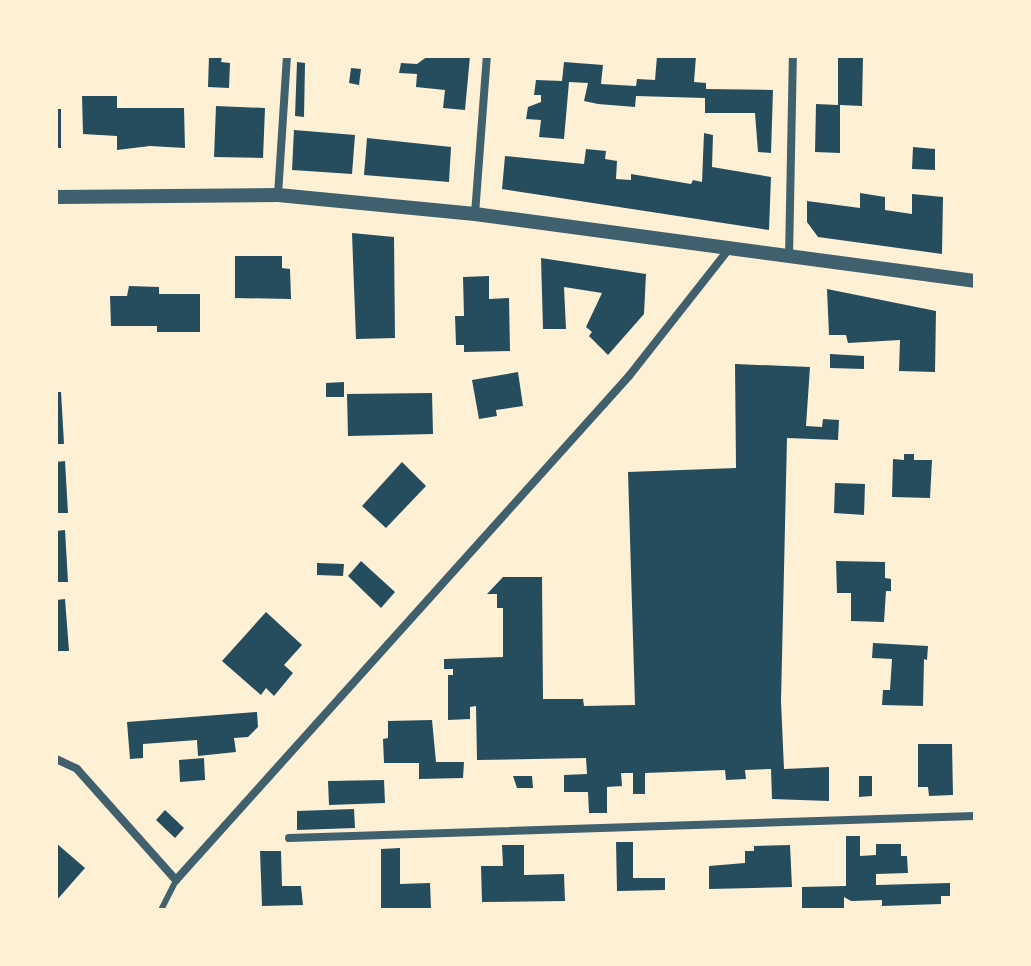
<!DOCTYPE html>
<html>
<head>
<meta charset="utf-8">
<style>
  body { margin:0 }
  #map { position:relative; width:1031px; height:966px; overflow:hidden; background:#fdf0d5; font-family:"Archivo Narrow",sans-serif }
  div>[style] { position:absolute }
  .building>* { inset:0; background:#264d5e }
  .service>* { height:6px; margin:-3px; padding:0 3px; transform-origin:3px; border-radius:3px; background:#3f606c }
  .minor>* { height:8px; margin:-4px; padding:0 4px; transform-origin:4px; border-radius:4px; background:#3f606c }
  .tertiary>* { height:14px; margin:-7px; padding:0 7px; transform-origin:7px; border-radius:7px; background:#3f606c }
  span { translate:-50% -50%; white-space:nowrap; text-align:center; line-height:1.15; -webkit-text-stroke:6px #fdf0d5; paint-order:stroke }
  .frame { position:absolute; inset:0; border:58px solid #fdf0d5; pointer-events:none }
</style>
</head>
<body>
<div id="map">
  <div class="building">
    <div style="clip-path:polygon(209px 56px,222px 56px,221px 62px,230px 63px,229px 88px,208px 87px)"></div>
    <div style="clip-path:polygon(428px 56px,470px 56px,465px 110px,443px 108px,445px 90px,416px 87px,417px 74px,399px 73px,401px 63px,417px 64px)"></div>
    <div style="clip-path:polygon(657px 56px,696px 56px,694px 82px,706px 83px,706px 89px,773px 90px,771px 153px,758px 152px,755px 113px,705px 113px,705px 98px,636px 96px,635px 107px,598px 104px,584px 101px,588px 83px,569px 82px,564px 139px,539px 137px,541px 120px,526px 119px,528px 107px,541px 102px,541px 95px,534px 95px,536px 80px,562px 81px,564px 62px,603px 65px,601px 84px,636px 86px,637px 79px,655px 80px)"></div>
    <div style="clip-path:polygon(838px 56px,863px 56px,862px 106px,840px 105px,840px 153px,815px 152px,816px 104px,838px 105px)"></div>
    <div style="clip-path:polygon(297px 62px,305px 63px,304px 117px,295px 116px)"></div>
    <div style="clip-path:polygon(351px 68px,361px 69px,359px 85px,349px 83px)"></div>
    <div style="clip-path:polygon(82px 96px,117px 96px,117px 108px,184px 108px,185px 148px,150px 146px,117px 150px,117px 136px,83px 134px)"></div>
    <div style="clip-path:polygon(216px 106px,265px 108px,263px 158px,214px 157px)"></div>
    <div style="clip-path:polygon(56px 109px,61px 109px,61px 148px,56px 148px)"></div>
    <div style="clip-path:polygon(294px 130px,355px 135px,352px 174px,292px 170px)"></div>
    <div style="clip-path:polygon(704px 133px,713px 135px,712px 167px,771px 177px,769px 230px,502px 189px,505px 156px,584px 164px,586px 149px,606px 151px,605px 159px,617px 161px,616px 179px,631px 180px,631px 174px,691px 184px,693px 180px,702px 182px)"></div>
    <div style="clip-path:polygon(367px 138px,451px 147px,449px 182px,364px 175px)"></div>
    <div style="clip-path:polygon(913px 147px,935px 149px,935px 170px,912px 169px)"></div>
    <div style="clip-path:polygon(860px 193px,885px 197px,885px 210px,912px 214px,912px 194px,943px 197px,942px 254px,818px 237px,807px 222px,807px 201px,860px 208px)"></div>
    <div style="clip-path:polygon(352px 233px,394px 237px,395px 338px,356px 339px)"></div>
    <div style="clip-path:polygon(235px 256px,282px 256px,282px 268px,290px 269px,291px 299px,235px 298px)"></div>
    <div style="clip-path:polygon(541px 258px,646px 274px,644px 314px,608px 355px,589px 336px,592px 332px,586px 327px,602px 293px,564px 287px,566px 329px,543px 329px)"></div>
    <div style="clip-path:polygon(489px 276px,489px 299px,509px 298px,510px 351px,464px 352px,464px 345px,456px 345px,455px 316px,464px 316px,463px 277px)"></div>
    <div style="clip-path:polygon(129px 286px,159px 287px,159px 294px,200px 294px,200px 332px,157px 332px,157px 326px,111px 326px,110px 296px,127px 296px)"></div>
    <div style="clip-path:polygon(827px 289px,936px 311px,935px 372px,899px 371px,900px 340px,848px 343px,846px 335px,829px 335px)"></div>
    <div style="clip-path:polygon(830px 354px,864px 356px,864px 369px,830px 368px)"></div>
    <div style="clip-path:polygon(735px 364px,810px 367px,806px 426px,822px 427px,823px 419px,839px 420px,838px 440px,787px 438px,781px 701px,784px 769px,829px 767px,829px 801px,772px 799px,771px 769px,745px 770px,746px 779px,726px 780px,725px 770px,645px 773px,645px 794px,633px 794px,633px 773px,621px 773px,622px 786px,607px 787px,607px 813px,589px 813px,588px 792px,564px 792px,564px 775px,587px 774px,586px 758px,477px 760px,476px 706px,470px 707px,470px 719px,448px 720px,448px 675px,453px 675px,453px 669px,444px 669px,444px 659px,503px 657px,503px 608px,497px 608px,497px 594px,487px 594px,503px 577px,542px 577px,543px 699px,583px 699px,584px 706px,635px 705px,628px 472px,736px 468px)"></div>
    <div style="clip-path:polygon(518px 372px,523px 406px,496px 410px,497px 416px,479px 419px,472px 380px)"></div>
    <div style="clip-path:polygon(344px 382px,344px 397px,326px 397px,326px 383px)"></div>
    <div style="clip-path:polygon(56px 392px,61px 392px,64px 444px,56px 444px)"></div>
    <div style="clip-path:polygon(432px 393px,433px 434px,348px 436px,347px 394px)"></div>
    <div style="clip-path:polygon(904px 454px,914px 454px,914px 460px,932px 460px,930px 498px,892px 497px,893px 459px,904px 460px)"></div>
    <div style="clip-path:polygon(65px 461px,68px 513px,56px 513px,56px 462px)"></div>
    <div style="clip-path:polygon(402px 462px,426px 486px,386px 528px,362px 506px)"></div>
    <div style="clip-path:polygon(835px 483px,865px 484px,864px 515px,834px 513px)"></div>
    <div style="clip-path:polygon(65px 530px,68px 582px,56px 582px,56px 531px)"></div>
    <div style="clip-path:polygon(361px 561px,395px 592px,381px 608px,348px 576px)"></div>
    <div style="clip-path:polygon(836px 561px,885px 562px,885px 578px,891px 579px,891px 591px,886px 591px,884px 622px,851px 621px,851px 593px,837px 593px)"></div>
    <div style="clip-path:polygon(317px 563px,344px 564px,343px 576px,317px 575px)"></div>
    <div style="clip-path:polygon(65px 599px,69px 651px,56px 651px,56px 600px)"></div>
    <div style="clip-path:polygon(266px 612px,302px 645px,284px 665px,293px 673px,274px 696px,266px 688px,261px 695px,222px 661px)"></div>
    <div style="clip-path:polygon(873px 643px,928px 646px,927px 660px,924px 659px,923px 706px,882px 705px,883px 690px,890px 690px,892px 659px,872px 658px)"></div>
    <div style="clip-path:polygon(257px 712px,258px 727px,248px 737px,234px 738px,236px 752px,198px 756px,197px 740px,143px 744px,143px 758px,130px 759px,127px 722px)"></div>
    <div style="clip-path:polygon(432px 720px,436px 762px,464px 762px,463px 778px,419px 779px,419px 763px,384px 763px,383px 739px,388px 738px,388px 721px)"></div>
    <div style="clip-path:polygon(918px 744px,952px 744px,953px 795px,929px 796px,928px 787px,918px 787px)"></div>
    <div style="clip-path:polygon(204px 758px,205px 780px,180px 782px,179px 760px)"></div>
    <div style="clip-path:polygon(513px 776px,532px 776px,533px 788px,517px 788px)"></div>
    <div style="clip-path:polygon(859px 776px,872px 776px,872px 796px,859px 797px)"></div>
    <div style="clip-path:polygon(384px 780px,385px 803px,329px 805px,328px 781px)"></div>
    <div style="clip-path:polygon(354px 809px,355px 828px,297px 830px,297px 811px)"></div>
    <div style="clip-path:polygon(165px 810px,184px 828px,175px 838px,156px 820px)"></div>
    <div style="clip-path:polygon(846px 836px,860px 836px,860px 856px,876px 855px,876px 844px,901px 844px,901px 856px,907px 856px,908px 873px,876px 874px,876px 885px,950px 883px,950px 896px,941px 896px,941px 904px,882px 906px,882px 900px,851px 901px,844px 897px,844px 910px,802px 910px,802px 887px,846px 886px)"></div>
    <div style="clip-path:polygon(616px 842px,633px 842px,633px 878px,665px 878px,665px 890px,617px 891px)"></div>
    <div style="clip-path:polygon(56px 843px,85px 868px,56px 901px)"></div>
    <div style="clip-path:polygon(502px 845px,524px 845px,524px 875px,564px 874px,565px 901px,482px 902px,481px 866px,503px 866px)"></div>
    <div style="clip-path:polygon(790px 845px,792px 887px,709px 889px,709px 866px,745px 863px,745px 851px,754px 851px,754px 846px)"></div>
    <div style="clip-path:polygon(400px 848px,400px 884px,430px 883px,431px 909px,381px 910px,381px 849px)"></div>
    <div style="clip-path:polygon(260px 851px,281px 851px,282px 886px,301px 886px,303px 905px,262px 906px)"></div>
  </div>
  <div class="service">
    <div style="left:161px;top:910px;width:34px;rotate:-63deg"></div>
  </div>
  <div class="minor">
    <div style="left:278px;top:195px;width:139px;rotate:-86.3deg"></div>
    <div style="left:475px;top:214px;width:158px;rotate:-85.7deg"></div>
    <div style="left:789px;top:258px;width:202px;rotate:-88.9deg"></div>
    <div style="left:56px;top:759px;width:23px;rotate:25deg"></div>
    <div style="left:77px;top:769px;width:149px;rotate:48.3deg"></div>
    <div style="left:176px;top:880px;width:678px;rotate:-48.05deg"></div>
    <div style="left:629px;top:376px;width:160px;rotate:-51.8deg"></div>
    <div style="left:289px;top:838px;width:686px;rotate:-1.84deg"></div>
  </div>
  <div class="tertiary">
    <div style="left:56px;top:197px;width:222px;rotate:-0.5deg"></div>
    <div style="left:278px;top:195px;width:198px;rotate:5.5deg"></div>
    <div style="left:475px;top:214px;width:504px;rotate:7.63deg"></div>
  </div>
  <div class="frame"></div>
</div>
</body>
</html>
